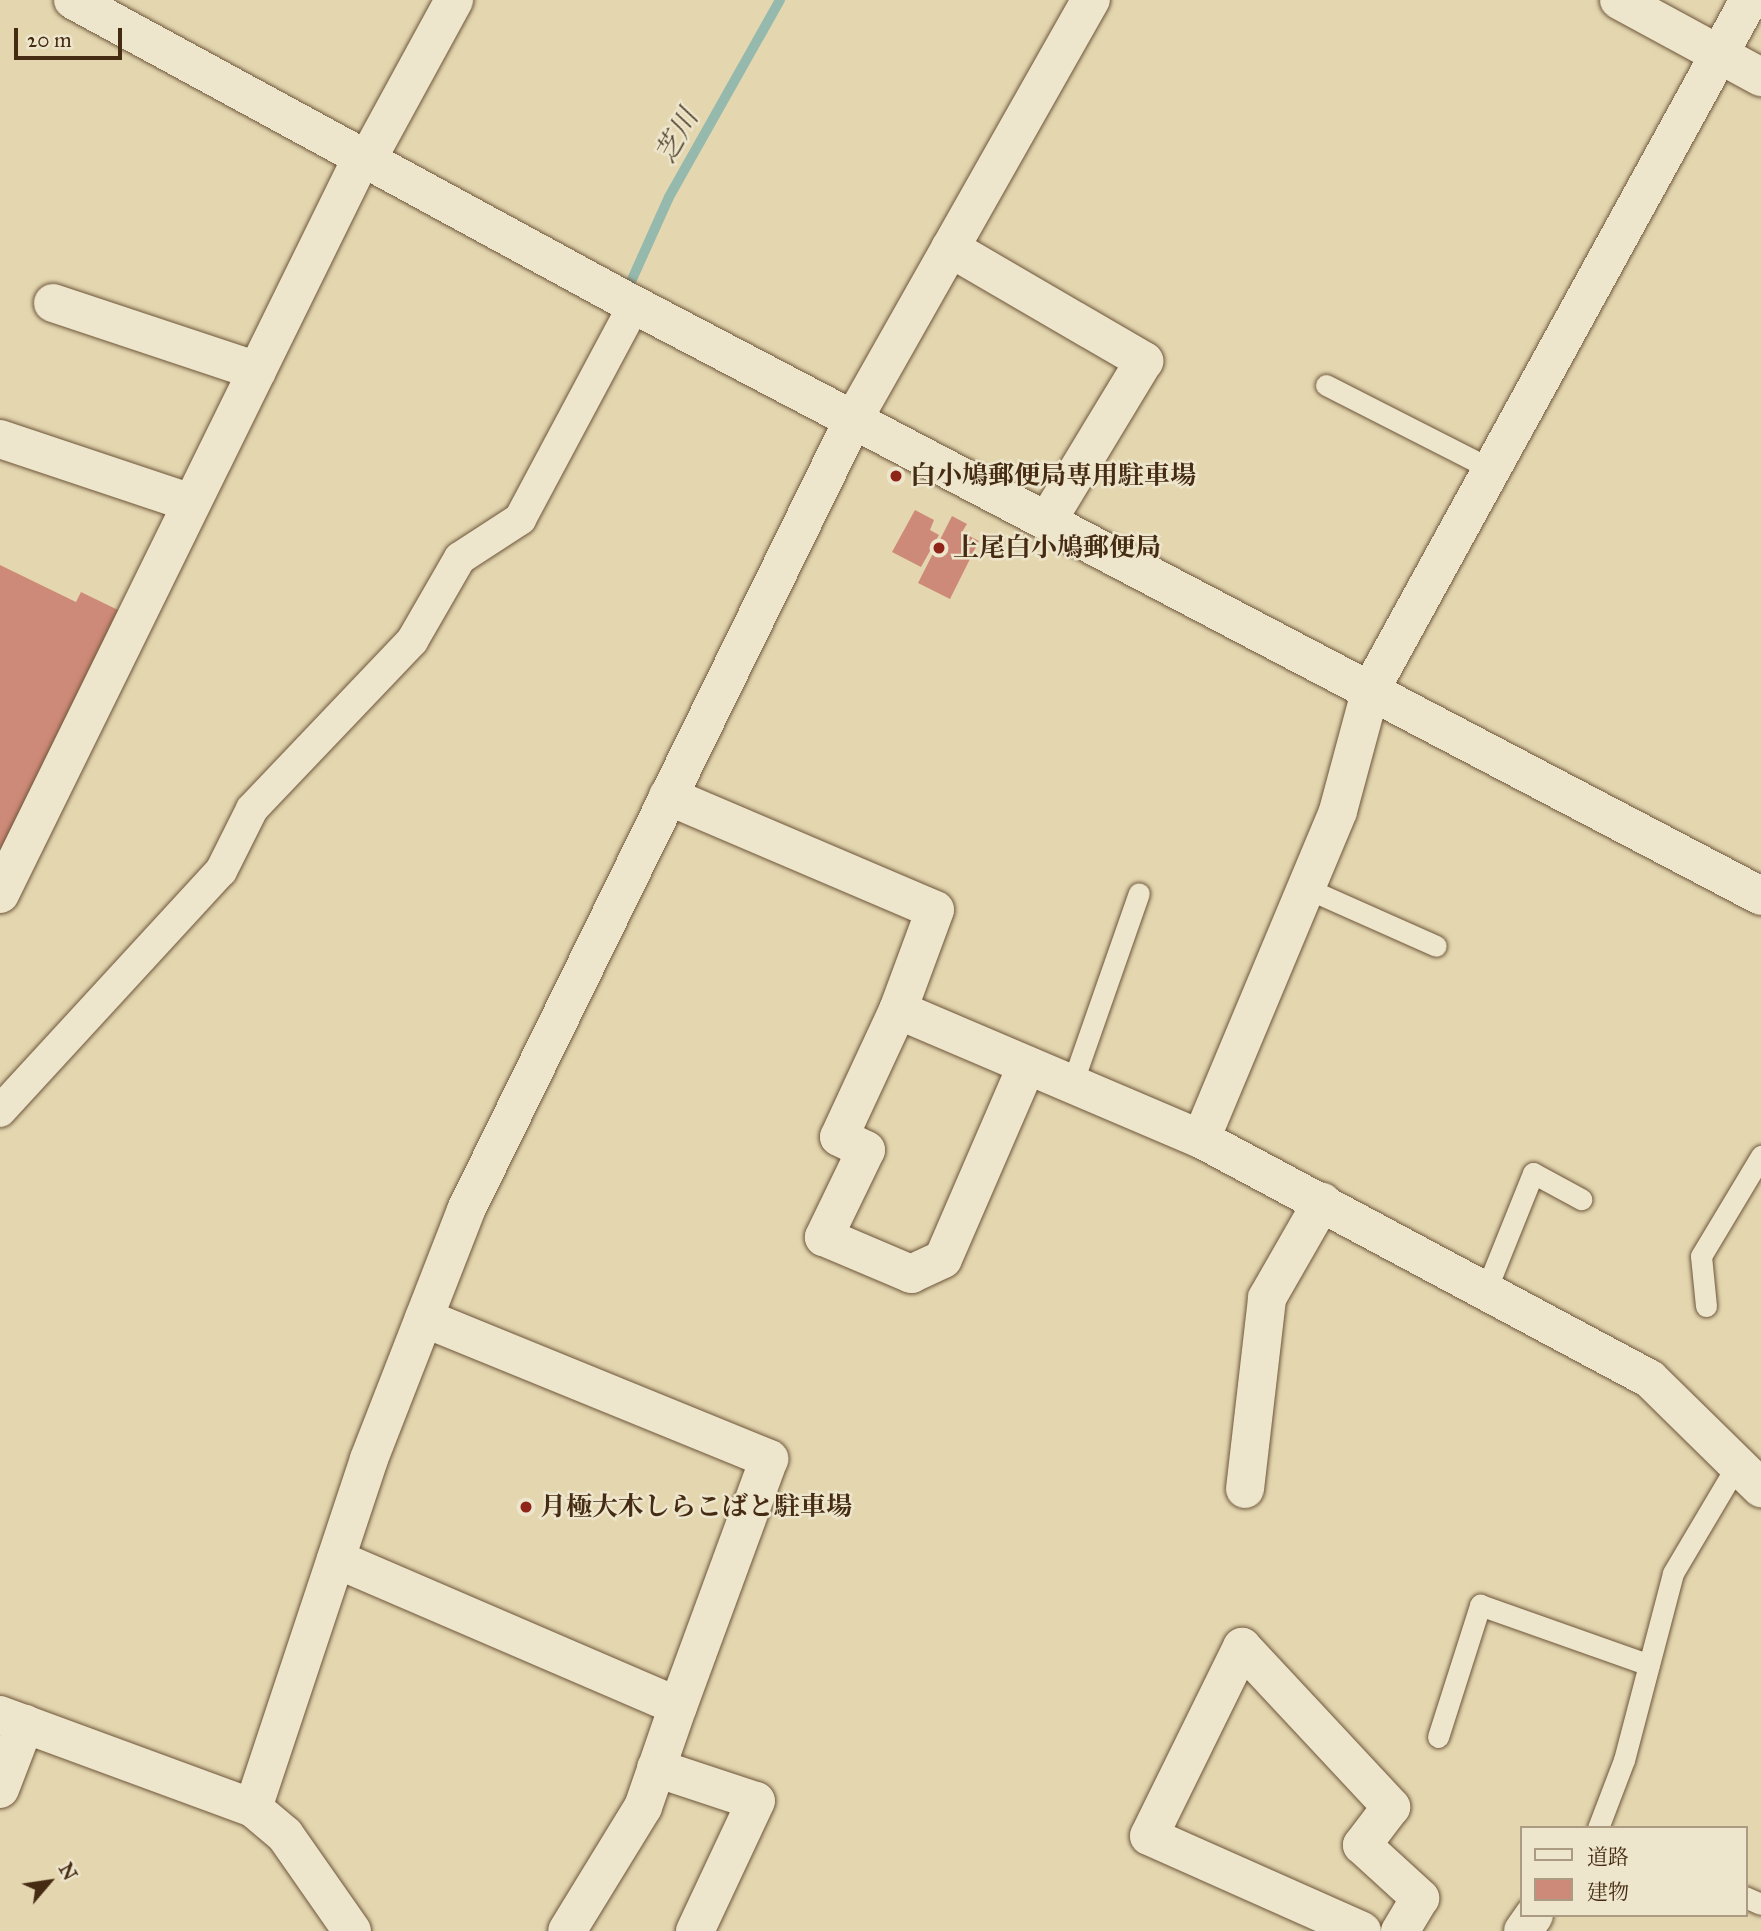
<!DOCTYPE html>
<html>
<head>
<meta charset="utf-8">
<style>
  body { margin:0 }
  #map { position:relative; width:1761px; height:1931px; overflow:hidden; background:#e4d7b0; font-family:"IM FELL Great Primer","Noto Serif JP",serif }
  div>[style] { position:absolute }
  .stream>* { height:10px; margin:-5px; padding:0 5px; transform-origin:5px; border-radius:5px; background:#95b9ad }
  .building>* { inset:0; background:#ce8a78 }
  .roads { filter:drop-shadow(0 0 2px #6e563a) drop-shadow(0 0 2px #6e563a) }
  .service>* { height:21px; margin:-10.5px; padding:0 10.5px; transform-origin:10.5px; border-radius:10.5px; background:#ede5cc }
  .pedestrian>* { height:32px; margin:-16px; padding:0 16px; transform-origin:16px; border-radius:16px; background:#ede5cc }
  .minor>* { height:38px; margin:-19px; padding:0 19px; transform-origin:19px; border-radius:19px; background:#ede5cc }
  .tertiary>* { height:38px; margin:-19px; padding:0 19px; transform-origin:19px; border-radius:19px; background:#ede5cc }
  .dots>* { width:19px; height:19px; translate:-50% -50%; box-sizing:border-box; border:4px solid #ede5cc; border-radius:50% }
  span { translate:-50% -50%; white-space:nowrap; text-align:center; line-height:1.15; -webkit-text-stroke:5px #ede5cc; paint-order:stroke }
  .poi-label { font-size:26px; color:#462b13; font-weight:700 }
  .left { translate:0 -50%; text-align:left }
  .water-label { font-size:28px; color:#564732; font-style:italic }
  .legend { position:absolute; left:1520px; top:1826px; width:228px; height:91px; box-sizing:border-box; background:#ede5cc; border:2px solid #aa9b82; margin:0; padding:9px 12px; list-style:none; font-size:21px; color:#462b13 }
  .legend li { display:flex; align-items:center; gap:14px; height:35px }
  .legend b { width:35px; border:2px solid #aa9b82 }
  .north { position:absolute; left:14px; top:1847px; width:70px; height:70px; -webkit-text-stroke:5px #ede5cc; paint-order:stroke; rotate:61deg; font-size:19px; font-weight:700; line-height:28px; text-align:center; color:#462b13 }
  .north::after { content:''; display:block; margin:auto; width:24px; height:32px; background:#462b13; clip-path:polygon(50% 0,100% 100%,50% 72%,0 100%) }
  .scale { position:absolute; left:14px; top:28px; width:108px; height:32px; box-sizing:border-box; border:4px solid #462b13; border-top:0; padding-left:9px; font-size:21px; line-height:24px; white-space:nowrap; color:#462b13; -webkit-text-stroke:5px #ede5cc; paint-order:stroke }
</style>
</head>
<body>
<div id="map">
  <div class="stream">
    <div style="left:625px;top:295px;width:107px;rotate:-65.8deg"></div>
    <div style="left:669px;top:197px;width:226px;rotate:-60.6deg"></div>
  </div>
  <div class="building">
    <div style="clip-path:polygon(915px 510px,934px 520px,930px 530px,939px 535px,921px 567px,892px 552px)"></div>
    <div style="clip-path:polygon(952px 516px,967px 524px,962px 532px,979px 541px,950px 599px,918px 583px)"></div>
    <div style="clip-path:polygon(0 565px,76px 602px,81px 592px,118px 610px,0 855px)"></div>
  </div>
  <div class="roads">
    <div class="service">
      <div style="left:1326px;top:385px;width:185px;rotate:27deg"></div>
      <div style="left:1306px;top:888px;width:142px;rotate:24deg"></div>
      <div style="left:1072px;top:1084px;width:202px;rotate:-70.7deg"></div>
      <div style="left:1486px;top:1290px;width:126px;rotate:-68.1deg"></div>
      <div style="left:1533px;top:1173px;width:55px;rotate:28.4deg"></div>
      <div style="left:1706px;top:1306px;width:50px;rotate:-95.7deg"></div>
      <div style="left:1701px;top:1256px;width:117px;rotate:-59deg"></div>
      <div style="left:1438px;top:1737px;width:139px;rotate:-72.3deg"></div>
      <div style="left:1480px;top:1605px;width:179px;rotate:19.5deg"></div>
      <div style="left:1598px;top:1828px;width:73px;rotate:-69.1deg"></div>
      <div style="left:1624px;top:1760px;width:193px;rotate:-75.3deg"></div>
      <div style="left:1673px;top:1573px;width:123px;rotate:-59.3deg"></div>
      <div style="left:1745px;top:1897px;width:17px;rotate:24deg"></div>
    </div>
    <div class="pedestrian">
      <div style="left:0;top:1111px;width:326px;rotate:-47.4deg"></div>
      <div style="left:221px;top:871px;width:69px;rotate:-63.4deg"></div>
      <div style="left:252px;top:809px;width:232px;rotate:-46.4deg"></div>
      <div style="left:412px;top:641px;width:96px;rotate:-60deg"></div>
      <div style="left:460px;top:558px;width:72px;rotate:-33deg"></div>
      <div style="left:520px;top:519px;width:244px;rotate:-61.9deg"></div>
    </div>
    <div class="minor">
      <div style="left:1619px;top:0;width:162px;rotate:28.5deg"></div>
      <div style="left:368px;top:158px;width:180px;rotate:-61.4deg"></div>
      <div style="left:950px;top:248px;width:225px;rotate:30.2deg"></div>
      <div style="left:1144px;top:361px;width:187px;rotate:121.2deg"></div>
      <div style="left:53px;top:303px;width:215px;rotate:18.4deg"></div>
      <div style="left:853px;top:420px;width:483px;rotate:-60.5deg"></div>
      <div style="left:0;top:439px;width:201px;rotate:18.5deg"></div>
      <div style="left:668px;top:796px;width:290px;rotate:23.1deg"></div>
      <div style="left:935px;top:910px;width:107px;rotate:110.3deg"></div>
      <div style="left:898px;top:1010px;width:140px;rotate:114.9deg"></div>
      <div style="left:839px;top:1137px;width:30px;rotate:26deg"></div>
      <div style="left:866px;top:1150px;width:97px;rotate:115.8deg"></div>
      <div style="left:824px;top:1237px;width:95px;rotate:23deg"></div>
      <div style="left:911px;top:1274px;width:35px;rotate:-25deg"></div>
      <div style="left:943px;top:1259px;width:211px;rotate:-66.6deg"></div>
      <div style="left:0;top:894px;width:823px;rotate:-63.84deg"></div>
      <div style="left:898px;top:1010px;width:329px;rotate:23.1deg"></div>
      <div style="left:1201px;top:1139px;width:509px;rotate:28.13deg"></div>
      <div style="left:1650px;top:1379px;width:156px;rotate:44.5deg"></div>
      <div style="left:1201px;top:1139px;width:355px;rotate:-67.3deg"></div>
      <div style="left:1338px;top:811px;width:126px;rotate:-74.9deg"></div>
      <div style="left:1371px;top:689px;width:786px;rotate:-61.25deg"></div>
      <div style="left:424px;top:1318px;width:373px;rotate:22.2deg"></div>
      <div style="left:769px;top:1459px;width:263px;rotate:110.2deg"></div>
      <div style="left:1245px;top:1489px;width:192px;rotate:-83.4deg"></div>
      <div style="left:1267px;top:1298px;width:111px;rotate:-60.2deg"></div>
      <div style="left:336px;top:1559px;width:372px;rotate:23.3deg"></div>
      <div style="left:678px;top:1706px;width:107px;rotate:109.1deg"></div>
      <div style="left:643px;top:1807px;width:145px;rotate:121.5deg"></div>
      <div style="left:656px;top:1768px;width:105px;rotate:18.3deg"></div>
      <div style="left:756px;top:1801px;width:144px;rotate:115.1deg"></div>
      <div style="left:0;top:1789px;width:70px;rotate:-69deg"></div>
      <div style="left:1362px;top:1931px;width:233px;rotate:-156deg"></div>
      <div style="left:1149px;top:1836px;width:211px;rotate:-63.8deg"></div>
      <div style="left:1242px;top:1647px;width:219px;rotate:47deg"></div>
      <div style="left:1391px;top:1807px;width:48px;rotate:127.3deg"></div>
      <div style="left:1362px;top:1845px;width:79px;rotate:42.4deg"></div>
      <div style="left:1420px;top:1898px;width:39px;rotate:121deg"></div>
      <div style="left:1523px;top:1931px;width:19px;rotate:-55deg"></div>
    </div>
    <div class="tertiary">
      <div style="left:73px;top:0;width:626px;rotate:28.53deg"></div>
      <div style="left:623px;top:299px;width:1285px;rotate:27.68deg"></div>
      <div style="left:0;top:1715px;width:270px;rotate:20.2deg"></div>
      <div style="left:253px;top:1808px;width:42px;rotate:40.2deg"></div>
      <div style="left:285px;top:1835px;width:117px;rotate:55.1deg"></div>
      <div style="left:253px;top:1808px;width:368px;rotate:-71.6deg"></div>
      <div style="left:369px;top:1459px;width:267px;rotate:-68.7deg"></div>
      <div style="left:466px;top:1210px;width:880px;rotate:-63.9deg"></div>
    </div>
  </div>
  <div class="dots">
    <div style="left:896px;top:476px;background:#8f2418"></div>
    <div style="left:939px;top:548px;background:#8f2418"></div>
    <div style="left:526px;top:1507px;background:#8f2418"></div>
  </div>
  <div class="poi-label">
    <span class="left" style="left:910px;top:476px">白小鳩郵便局専用駐車場</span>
    <span class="left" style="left:953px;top:548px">上尾白小鳩郵便局</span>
    <span class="left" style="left:540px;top:1507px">月極大木しらこばと駐車場</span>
  </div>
  <div class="water-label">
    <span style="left:677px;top:136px;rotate:-61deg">芝川</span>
  </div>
  <ul class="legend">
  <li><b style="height:9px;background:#ede5cc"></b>道路</li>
  <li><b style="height:19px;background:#ce8a78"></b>建物</li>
  </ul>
  <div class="north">N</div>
  <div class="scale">20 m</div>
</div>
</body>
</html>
